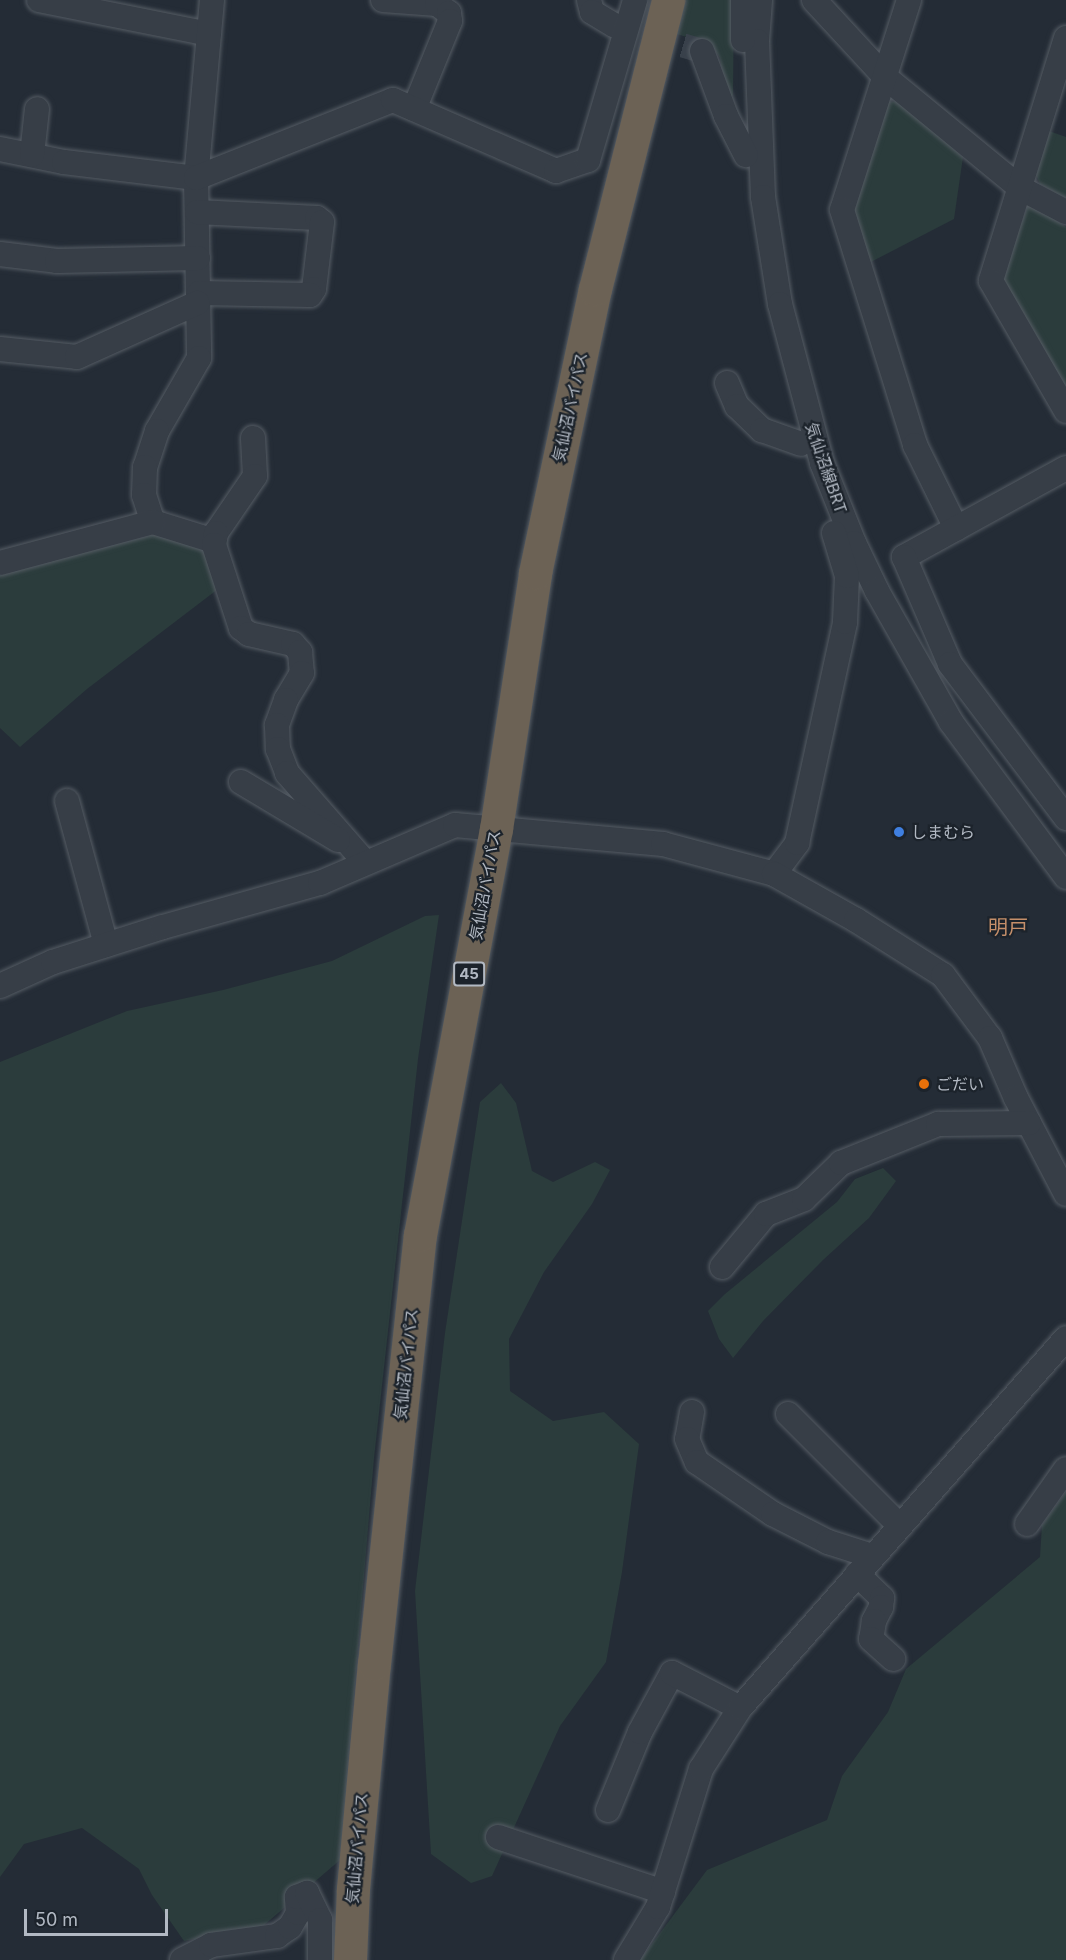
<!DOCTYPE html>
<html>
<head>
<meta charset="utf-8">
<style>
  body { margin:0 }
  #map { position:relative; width:1066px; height:1960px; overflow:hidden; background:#242c36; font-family:Inter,"Noto Sans JP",sans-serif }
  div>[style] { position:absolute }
  .green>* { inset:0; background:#2b3c3c }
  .minor-tunnel>* { height:24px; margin-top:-12px; transform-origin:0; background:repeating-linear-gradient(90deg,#39414b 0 24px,transparent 0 36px) }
  .roads { filter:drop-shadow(0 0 2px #555c64) drop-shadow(0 0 2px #555c64) }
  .minor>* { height:24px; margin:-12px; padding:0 12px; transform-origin:12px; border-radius:12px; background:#373e47 }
  .highway>* { height:33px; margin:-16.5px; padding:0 16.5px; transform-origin:16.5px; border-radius:16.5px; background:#6c6255 }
  .dots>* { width:16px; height:16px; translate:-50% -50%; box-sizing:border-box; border:3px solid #1c232b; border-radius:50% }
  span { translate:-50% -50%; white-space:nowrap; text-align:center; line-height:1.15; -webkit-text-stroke:4.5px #1c232b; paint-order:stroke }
  .shield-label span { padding:2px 4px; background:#1c232b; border:2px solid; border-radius:4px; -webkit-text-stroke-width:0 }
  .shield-label { font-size:15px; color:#b2b9c3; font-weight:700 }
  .street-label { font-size:16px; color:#b2b9c3 }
  .poi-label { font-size:16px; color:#b2b9c3 }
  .left { translate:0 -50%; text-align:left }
  .quarter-label { font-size:20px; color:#c58f6a }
  .scale { position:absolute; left:24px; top:1909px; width:144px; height:27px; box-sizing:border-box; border:3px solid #b2b9c3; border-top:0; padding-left:8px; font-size:18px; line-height:21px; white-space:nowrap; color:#b2b9c3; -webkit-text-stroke:4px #1c232b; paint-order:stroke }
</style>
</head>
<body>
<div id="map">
  <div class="green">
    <div style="clip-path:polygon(682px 0,734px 0,733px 95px,730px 99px,725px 96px,720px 58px,711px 44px,673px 33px)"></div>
    <div style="clip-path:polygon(898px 101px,963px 157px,954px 219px,867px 264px,851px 213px,888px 102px)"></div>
    <div style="clip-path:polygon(1049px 131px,1066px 137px,1066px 198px,1040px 184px,1035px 172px)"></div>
    <div style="clip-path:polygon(1029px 203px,1066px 227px,1066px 392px,1002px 276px)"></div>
    <div style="clip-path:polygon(169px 531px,205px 550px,222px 586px,87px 689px,20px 747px,0 728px,0 573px)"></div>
    <div style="clip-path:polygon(439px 915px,418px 1059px,374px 1458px,340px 1860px,263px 1926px,184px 1941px,152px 1895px,139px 1869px,82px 1828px,24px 1844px,0 1877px,0 1062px,127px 1011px,223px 990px,332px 961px,425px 916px)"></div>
    <div style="clip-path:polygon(501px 1083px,516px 1103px,532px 1171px,553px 1182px,595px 1162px,610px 1170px,592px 1204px,544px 1272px,509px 1339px,510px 1391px,553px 1421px,604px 1412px,639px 1444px,622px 1572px,606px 1662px,560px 1726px,492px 1876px,471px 1883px,431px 1854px,415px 1591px,445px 1333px,480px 1102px)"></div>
    <div style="clip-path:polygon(883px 1168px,896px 1181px,869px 1218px,823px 1260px,763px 1321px,733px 1358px,719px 1339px,708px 1311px,725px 1294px,837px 1202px,855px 1179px)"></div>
    <div style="clip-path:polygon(1066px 1492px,1066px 1960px,640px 1960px,707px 1870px,827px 1820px,842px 1776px,888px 1712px,906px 1669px,1040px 1557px,1042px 1525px)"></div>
  </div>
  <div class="minor-tunnel">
    <div style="left:614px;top:25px;width:92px;rotate:16.5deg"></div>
  </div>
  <div class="roads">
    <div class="minor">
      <div style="left:39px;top:0;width:173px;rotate:11.3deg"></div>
      <div style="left:212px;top:0;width:179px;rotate:95.1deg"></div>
      <div style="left:196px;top:178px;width:180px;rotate:89deg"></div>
      <div style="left:199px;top:358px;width:84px;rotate:119.9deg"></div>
      <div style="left:157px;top:431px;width:38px;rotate:108deg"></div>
      <div style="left:145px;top:467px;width:28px;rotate:92deg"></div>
      <div style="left:144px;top:495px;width:28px;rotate:72deg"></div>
      <div style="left:153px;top:522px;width:64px;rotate:17.3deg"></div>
      <div style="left:383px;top:0;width:54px;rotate:4.2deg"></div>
      <div style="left:437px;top:4px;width:15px;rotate:37deg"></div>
      <div style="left:449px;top:13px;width:8px;rotate:83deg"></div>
      <div style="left:450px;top:21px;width:95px;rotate:112.2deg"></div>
      <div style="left:589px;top:0;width:12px;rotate:76deg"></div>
      <div style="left:592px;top:12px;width:26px;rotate:31deg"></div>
      <div style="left:760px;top:0;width:41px;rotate:94.2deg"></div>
      <div style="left:757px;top:41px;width:156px;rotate:87.8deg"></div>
      <div style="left:763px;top:197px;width:108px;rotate:81deg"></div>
      <div style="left:780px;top:304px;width:164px;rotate:75.2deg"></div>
      <div style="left:822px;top:463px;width:86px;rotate:68.2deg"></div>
      <div style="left:854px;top:543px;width:53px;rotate:64.4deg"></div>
      <div style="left:877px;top:591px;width:150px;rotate:60.5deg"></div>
      <div style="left:951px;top:722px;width:193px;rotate:53.4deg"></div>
      <div style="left:814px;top:0;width:105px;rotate:47.3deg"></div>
      <div style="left:885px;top:77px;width:175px;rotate:39.4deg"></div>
      <div style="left:1020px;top:188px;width:52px;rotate:27.6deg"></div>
      <div style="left:909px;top:0;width:220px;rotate:107.7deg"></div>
      <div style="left:842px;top:210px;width:246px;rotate:72.7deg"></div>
      <div style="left:915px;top:445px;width:93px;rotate:63.7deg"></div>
      <div style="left:1066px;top:38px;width:254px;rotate:107.2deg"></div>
      <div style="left:991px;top:281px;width:150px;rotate:60deg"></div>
      <div style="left:743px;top:40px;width:40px;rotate:-90deg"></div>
      <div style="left:702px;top:51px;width:69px;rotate:69.7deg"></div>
      <div style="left:726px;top:116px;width:44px;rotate:62.9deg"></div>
      <div style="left:0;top:149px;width:65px;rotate:11.5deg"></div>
      <div style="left:64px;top:162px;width:133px;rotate:6.9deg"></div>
      <div style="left:196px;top:178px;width:212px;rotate:-21.6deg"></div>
      <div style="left:393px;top:100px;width:178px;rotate:23.5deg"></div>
      <div style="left:556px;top:171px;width:34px;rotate:-19deg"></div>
      <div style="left:588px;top:160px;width:167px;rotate:-73.6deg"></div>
      <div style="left:32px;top:155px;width:46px;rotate:-83.8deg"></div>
      <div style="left:197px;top:212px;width:120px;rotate:2.9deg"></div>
      <div style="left:317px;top:218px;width:6px;rotate:39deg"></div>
      <div style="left:322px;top:222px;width:67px;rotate:96.8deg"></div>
      <div style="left:314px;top:289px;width:7px;rotate:124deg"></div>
      <div style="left:310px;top:295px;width:111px;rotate:-179deg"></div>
      <div style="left:0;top:254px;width:57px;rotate:7deg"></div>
      <div style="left:57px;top:261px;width:141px;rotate:-1.2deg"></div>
      <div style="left:0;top:349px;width:77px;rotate:5.9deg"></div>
      <div style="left:77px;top:357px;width:132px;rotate:-24.2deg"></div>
      <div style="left:727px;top:383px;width:25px;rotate:67deg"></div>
      <div style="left:737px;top:406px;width:35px;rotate:44deg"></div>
      <div style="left:762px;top:430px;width:41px;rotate:19.7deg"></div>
      <div style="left:253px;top:438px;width:38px;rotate:87deg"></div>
      <div style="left:255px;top:476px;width:69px;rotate:124.4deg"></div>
      <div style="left:216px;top:533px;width:12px;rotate:99deg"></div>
      <div style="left:214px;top:545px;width:87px;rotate:72deg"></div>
      <div style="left:241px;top:628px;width:10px;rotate:37deg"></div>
      <div style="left:249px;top:634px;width:45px;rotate:12.8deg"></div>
      <div style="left:293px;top:644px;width:11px;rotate:49deg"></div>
      <div style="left:300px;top:652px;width:21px;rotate:85deg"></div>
      <div style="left:302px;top:673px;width:31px;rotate:121deg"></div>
      <div style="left:286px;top:700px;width:27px;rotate:110deg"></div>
      <div style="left:277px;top:725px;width:24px;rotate:88deg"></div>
      <div style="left:278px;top:749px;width:26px;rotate:69deg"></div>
      <div style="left:287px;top:773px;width:118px;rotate:48.8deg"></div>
      <div style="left:1066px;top:468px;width:185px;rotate:151.2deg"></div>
      <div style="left:904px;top:557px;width:116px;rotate:66.7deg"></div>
      <div style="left:950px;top:664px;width:193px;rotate:53deg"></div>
      <div style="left:0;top:563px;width:158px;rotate:-15deg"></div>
      <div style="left:241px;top:782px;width:113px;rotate:30.9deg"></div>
      <div style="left:67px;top:801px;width:149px;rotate:74.8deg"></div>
      <div style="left:774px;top:874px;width:39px;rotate:-53deg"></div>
      <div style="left:797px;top:843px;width:226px;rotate:-77.7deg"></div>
      <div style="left:845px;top:622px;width:46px;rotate:-87.5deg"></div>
      <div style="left:847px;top:576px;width:45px;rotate:-106.8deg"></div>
      <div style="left:0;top:986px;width:58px;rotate:-24.4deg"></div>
      <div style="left:53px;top:962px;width:115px;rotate:-17.7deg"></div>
      <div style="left:163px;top:927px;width:163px;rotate:-15.7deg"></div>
      <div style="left:320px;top:883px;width:147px;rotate:-23.2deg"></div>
      <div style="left:455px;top:825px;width:209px;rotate:5.2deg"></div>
      <div style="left:663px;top:844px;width:115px;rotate:15.1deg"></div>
      <div style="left:774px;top:874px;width:94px;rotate:29.3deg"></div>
      <div style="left:856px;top:920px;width:103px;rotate:32.3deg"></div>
      <div style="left:943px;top:975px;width:79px;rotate:53.3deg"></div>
      <div style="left:990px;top:1038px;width:65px;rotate:66.6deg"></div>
      <div style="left:1016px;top:1098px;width:108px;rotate:62.5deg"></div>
      <div style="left:722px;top:1267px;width:69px;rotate:-50.3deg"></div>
      <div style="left:766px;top:1214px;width:41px;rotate:-21.5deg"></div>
      <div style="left:804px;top:1199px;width:52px;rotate:-44.2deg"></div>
      <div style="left:841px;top:1163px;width:105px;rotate:-21.9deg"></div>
      <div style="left:938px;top:1124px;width:91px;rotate:-0.6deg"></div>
      <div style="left:692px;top:1412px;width:27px;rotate:100deg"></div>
      <div style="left:687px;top:1439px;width:25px;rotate:67deg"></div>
      <div style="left:697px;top:1462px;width:92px;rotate:34.4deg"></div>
      <div style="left:773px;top:1514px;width:62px;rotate:27deg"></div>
      <div style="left:828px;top:1542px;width:46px;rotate:17.7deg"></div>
      <div style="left:788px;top:1414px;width:157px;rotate:45deg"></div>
      <div style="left:1027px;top:1524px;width:67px;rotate:-54.7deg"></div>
      <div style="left:857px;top:1574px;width:35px;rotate:44deg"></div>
      <div style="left:882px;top:1598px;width:9px;rotate:96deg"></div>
      <div style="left:881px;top:1607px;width:16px;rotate:117deg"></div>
      <div style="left:874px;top:1621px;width:18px;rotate:99deg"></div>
      <div style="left:871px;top:1639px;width:30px;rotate:42deg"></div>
      <div style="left:608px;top:1810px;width:84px;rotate:-67.7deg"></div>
      <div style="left:640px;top:1732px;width:67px;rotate:-61.5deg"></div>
      <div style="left:672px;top:1673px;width:76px;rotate:27.2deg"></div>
      <div style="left:498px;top:1837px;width:174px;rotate:18.4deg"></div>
      <div style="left:182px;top:1960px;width:33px;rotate:-27deg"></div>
      <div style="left:211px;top:1945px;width:67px;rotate:-7.8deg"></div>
      <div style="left:277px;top:1936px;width:16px;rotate:-35deg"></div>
      <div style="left:290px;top:1927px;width:16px;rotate:-60deg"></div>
      <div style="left:298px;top:1913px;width:16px;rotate:-94deg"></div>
      <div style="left:297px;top:1897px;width:11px;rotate:-22deg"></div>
      <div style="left:307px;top:1893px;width:30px;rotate:64deg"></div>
      <div style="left:320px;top:1920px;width:40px;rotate:90deg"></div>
      <div style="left:626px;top:1960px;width:62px;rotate:-58.9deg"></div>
      <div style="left:658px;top:1907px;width:145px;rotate:-72.7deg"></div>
      <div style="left:701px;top:1769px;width:72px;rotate:-57.4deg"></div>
      <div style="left:740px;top:1708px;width:493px;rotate:-48.6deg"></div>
    </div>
    <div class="highway">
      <div style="left:350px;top:1960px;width:71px;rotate:-87.6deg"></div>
      <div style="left:353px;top:1889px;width:226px;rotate:-84.7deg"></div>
      <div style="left:374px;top:1664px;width:431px;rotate:-83.9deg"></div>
      <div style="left:420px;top:1235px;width:413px;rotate:-79.4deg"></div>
      <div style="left:496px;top:829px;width:259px;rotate:-81.3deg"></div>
      <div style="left:535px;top:573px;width:290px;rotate:-78.1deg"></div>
      <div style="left:595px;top:289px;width:298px;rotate:-75.8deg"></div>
    </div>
  </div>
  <div class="dots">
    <div style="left:899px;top:832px;background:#3f7fe0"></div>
    <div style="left:924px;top:1084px;background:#e8710a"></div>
  </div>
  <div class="shield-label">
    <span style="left:469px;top:974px">45</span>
  </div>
  <div class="street-label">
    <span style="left:570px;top:407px;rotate:-78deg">気仙沼バイパス</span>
    <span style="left:826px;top:468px;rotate:71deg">気仙沼線BRT</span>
    <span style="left:485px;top:885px;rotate:-80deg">気仙沼バイパス</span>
    <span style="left:406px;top:1364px;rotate:-84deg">気仙沼バイパス</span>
    <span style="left:357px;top:1848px;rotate:-85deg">気仙沼バイパス</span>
  </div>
  <div class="poi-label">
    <span class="left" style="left:911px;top:832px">しまむら</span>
    <span class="left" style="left:936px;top:1084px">ごだい</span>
  </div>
  <div class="quarter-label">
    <span style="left:1008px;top:927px">明戸</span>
  </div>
  <div class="scale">50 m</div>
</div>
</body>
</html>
